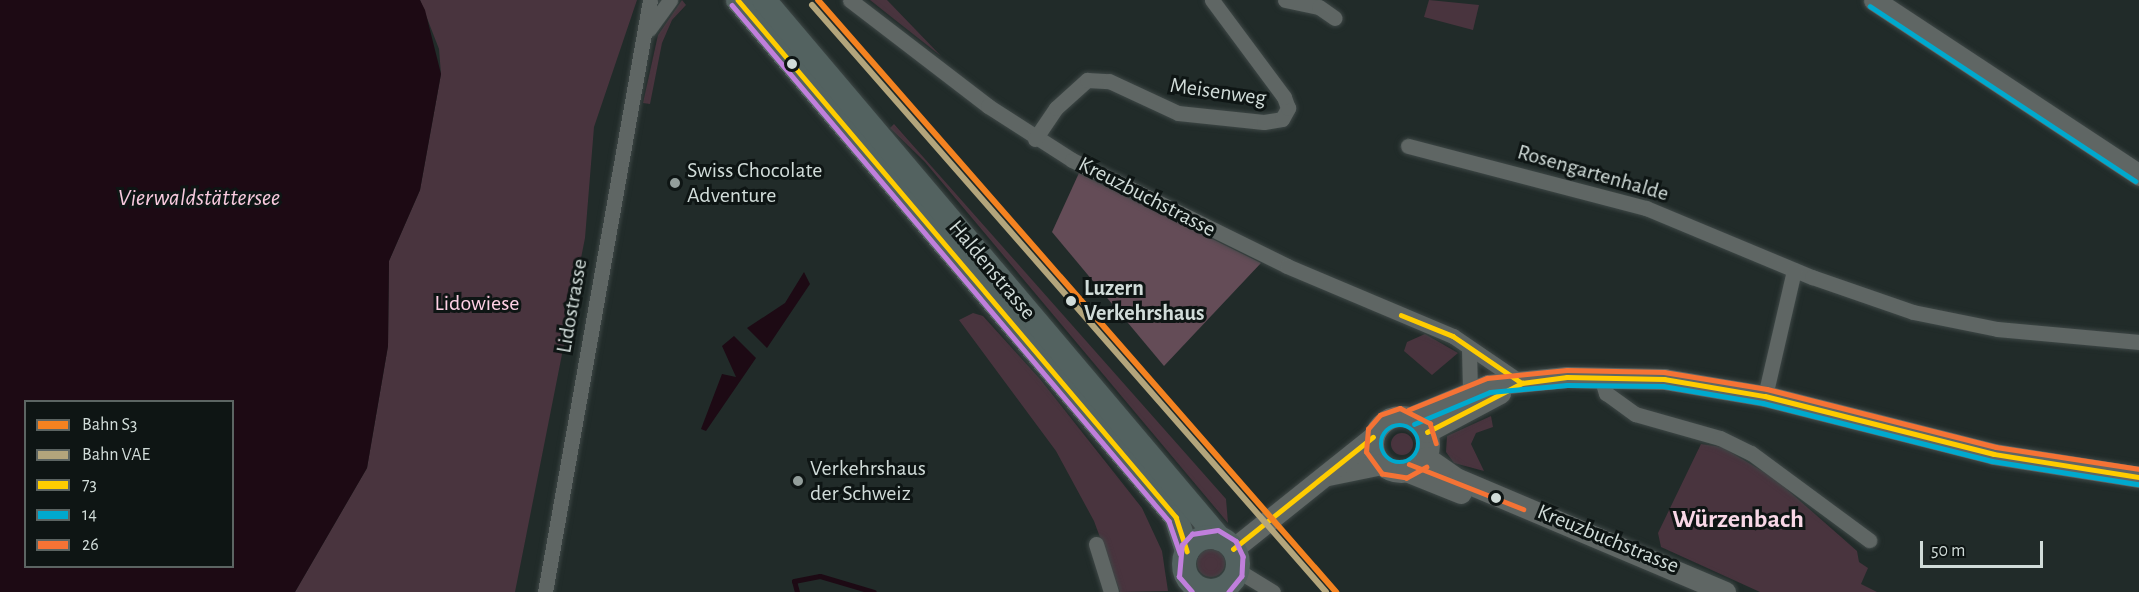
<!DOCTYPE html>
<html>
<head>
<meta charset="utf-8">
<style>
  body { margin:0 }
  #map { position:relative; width:2139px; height:592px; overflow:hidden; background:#212b29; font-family:"Alegreya Sans",sans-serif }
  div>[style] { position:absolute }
  .green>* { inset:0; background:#49343e }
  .round { border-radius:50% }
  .forest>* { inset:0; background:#644c57 }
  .water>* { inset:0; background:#1d0a14 }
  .stream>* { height:5px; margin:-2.5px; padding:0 2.5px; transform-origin:2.5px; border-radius:2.5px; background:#1d0a14 }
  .roads { filter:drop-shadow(0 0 2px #3e4746) drop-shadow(0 0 2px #3e4746) }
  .street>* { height:15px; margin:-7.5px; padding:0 7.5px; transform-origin:7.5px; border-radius:7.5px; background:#5f6664 }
  .secondary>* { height:21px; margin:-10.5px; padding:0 10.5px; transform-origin:10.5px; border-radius:10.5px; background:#5f6664 }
  .secondary>.ring { margin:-10.5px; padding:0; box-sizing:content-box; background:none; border:21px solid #5f6664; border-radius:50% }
  .primary>* { height:24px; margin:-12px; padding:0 12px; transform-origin:12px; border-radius:12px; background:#536260 }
  .primary>.ring { margin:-12px; padding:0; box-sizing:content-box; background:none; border:24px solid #536260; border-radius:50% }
  .bus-1>* { height:4.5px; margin:-2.25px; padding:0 2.25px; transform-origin:2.25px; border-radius:2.25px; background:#fc0 }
  .bus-2>* { height:4.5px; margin:-2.25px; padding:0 2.25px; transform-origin:2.25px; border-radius:2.25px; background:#00a9ce }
  .bus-2>.ring { margin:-2.25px; padding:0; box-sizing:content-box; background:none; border:4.5px solid #00a9ce; border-radius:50% }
  .bus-3>* { height:4.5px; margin:-2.25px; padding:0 2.25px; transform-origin:2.25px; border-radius:2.25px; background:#f57335 }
  .bus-4>* { height:4.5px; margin:-2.25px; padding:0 2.25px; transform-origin:2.25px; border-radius:2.25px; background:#c07fdc }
  .rail-1>* { height:6px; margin:-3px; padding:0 3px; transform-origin:3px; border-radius:3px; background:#f48220 }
  .rail-2>* { height:6px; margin:-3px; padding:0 3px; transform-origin:3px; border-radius:3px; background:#b3a57c }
  .dots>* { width:16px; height:16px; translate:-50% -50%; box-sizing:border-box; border:3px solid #0e1514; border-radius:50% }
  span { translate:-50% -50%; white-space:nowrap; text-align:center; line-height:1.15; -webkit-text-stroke:6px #0e1514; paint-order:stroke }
  .street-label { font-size:22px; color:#d1dcd9 }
  .poi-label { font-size:22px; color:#d1dcd9 }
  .left { translate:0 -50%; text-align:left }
  .stop-label { font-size:22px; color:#d1dcd9; font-weight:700 }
  .park-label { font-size:22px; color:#ffd1e5 }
  .water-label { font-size:24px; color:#f8cade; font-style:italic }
  .quarter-label { font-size:26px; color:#f8d7e6; font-weight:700 }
  .legend { position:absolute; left:24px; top:400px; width:210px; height:168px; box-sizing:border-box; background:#0e1514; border:2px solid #5c6563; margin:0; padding:8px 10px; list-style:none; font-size:18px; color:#d1dcd9 }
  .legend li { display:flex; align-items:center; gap:12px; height:30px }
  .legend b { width:30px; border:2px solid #5c6563 }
  .scale { position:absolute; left:1920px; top:541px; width:123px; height:27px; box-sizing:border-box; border:3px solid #d1dcd9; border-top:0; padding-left:8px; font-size:18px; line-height:21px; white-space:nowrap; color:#d1dcd9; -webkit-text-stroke:4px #0e1514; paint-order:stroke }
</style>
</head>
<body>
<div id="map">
  <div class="green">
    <div style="clip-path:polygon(420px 0,637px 0,594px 127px,585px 238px,515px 592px,295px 592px,367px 468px,388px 346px,389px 261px,420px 190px,441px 74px,439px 49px)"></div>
    <div style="clip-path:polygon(682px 0,686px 5px,672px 20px,662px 43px,650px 104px,643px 103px,658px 35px)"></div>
    <div style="clip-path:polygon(870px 0,887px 0,941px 56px,899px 23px)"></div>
    <div style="clip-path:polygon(1429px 0,1479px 5px,1473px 30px,1424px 17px)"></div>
    <div style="clip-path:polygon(894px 124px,1226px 499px,1228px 523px,925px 162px,890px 128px)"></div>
    <div style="clip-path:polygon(973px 313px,983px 316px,1040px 379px,1142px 508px,1162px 551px,1168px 591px,1120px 592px,1094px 521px,1056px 451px,959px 320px)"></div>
    <div style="clip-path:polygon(1425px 334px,1458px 353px,1432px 375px,1404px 351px,1407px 342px)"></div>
    <div style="clip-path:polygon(1491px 416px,1493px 427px,1476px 433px,1471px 444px,1484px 471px,1454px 463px,1446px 452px,1447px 436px)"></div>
    <div class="round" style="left:1391px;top:433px;width:22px;height:22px"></div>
    <div style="clip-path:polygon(1701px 444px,1722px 447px,1774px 478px,1857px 551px,1859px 562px,1868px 568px,1861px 584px,1877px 592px,1760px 592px,1661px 547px,1658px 533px)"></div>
    <div class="round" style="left:1197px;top:549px;width:28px;height:28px"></div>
  </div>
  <div class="forest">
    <div style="clip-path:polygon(1079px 173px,1261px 263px,1164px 366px,1052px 232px)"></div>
  </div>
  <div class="water">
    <div style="clip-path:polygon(evenodd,0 0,420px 0,425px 10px,441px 74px,420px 190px,389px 261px,388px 346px,367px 468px,295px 592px,0 592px,0 0,26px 402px,232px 402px,232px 566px,26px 566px,26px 402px)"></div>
    <div style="clip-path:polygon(804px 272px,810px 284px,767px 348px,747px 328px,785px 303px)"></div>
    <div style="clip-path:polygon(734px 336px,756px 358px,706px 431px,701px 429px,722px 374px,736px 377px,722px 346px)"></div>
  </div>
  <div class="stream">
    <div style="left:797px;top:592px;width:11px;rotate:-105deg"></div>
    <div style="left:794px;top:581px;width:26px;rotate:-11deg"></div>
    <div style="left:820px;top:576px;width:56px;rotate:16.5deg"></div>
  </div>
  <div class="roads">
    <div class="street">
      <div style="left:850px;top:0;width:174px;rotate:37.5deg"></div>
      <div style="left:988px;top:106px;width:100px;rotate:32.7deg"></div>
      <div style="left:1072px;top:160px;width:240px;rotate:26.2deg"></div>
      <div style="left:1287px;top:266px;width:180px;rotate:22.9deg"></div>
      <div style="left:1453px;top:336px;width:83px;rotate:34.3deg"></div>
      <div style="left:1285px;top:0;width:35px;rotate:12deg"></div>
      <div style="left:1319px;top:7px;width:19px;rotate:35deg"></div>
      <div style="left:649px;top:29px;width:36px;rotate:-54deg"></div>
      <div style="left:1035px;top:139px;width:37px;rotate:-56deg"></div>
      <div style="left:1056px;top:108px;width:42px;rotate:-42.1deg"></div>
      <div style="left:1087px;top:80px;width:22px;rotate:3deg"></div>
      <div style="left:1109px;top:81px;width:76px;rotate:24.9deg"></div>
      <div style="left:1178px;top:113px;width:86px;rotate:6deg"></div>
      <div style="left:1264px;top:122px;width:18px;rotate:-9deg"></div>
      <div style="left:1282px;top:119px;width:13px;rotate:-61deg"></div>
      <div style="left:1288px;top:108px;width:12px;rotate:-110deg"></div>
      <div style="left:1284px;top:97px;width:121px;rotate:-126.6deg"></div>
      <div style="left:1408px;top:146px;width:246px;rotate:14.6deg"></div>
      <div style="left:1646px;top:208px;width:180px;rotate:22.6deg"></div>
      <div style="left:1812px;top:277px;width:107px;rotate:19.1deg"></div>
      <div style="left:1913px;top:312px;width:86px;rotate:11.4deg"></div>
      <div style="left:1997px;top:329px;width:143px;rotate:5.2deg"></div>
      <div style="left:1469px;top:349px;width:42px;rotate:88.6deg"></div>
      <div style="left:1601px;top:377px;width:17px;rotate:73deg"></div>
      <div style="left:1606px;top:393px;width:36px;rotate:36deg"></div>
      <div style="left:1635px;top:414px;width:88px;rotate:15.8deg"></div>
      <div style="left:1720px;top:438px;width:34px;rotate:26deg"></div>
      <div style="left:1751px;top:453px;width:147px;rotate:36.4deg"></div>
      <div style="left:1765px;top:396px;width:129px;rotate:-77deg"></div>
      <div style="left:1096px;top:544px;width:50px;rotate:72.6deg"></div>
      <div style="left:1237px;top:570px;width:42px;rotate:31.4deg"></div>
      <div style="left:545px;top:592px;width:601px;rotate:-79.94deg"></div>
    </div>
    <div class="secondary">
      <div style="left:1874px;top:0;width:318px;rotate:33.4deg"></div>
      <div class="ring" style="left:1373px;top:416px;width:35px;height:35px"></div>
      <div style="left:1411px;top:417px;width:83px;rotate:-22.6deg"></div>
      <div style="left:1488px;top:385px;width:79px;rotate:-5.8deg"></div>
      <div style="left:1567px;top:377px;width:97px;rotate:1.2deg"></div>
      <div style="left:1664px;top:379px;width:102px;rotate:9.6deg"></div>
      <div style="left:1765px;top:396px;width:236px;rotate:14.2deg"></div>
      <div style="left:1994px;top:454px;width:147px;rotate:9deg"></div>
      <div style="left:1427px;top:432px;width:83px;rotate:-28.1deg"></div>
      <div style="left:1426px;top:457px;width:39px;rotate:35deg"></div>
      <div style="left:1458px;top:479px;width:290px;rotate:22.9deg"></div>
      <div style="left:1406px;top:471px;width:59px;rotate:21.8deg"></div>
      <div style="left:1328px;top:475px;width:55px;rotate:-11.5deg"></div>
      <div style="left:1233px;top:549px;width:179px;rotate:-38.7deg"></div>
    </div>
    <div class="primary">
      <div style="left:738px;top:0;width:678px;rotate:49.73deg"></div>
      <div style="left:1176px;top:517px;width:36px;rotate:72deg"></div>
      <div style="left:764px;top:0;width:706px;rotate:49.77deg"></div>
      <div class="ring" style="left:1184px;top:537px;width:30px;height:30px"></div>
    </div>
  </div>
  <div class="bus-1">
    <div style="left:738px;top:0;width:678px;rotate:49.73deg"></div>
    <div style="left:1176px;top:517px;width:36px;rotate:72deg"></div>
    <div style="left:1401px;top:315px;width:56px;rotate:22deg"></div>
    <div style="left:1453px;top:336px;width:83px;rotate:34.3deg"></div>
    <div style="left:1427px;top:432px;width:107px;rotate:-27.3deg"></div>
    <div style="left:1522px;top:383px;width:45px;rotate:-7.6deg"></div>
    <div style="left:1567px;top:377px;width:97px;rotate:1.2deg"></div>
    <div style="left:1664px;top:379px;width:102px;rotate:9.6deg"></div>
    <div style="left:1765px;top:396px;width:236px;rotate:14.2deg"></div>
    <div style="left:1994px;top:454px;width:147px;rotate:9deg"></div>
    <div style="left:1233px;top:549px;width:179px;rotate:-38.7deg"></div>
  </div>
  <div class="bus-2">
    <div style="left:1870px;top:6px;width:318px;rotate:33.4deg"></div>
    <div style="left:1414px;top:424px;width:82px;rotate:-22.8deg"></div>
    <div style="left:1490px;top:392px;width:77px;rotate:-5.2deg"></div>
    <div style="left:1567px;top:385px;width:96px;rotate:0.6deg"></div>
    <div style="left:1663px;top:386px;width:101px;rotate:9.6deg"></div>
    <div style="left:1763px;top:403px;width:236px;rotate:14.2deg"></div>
    <div style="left:1992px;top:461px;width:148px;rotate:9deg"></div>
    <div class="ring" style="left:1381px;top:425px;width:33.5px;height:33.5px"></div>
  </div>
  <div class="bus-3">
    <div style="left:1408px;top:410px;width:85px;rotate:-22.1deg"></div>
    <div style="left:1487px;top:378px;width:80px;rotate:-5.7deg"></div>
    <div style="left:1567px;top:370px;width:97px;rotate:1.2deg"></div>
    <div style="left:1664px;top:372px;width:104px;rotate:9.4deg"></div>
    <div style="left:1767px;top:389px;width:236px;rotate:14.2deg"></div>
    <div style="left:1996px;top:447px;width:145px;rotate:8.7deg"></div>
    <div style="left:1409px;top:464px;width:123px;rotate:21.5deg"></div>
    <div style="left:1427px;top:467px;width:23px;rotate:151deg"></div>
    <div style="left:1407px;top:478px;width:25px;rotate:-171deg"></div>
    <div style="left:1382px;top:474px;width:27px;rotate:-126deg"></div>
    <div style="left:1366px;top:452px;width:23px;rotate:-85deg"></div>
    <div style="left:1368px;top:429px;width:18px;rotate:-49deg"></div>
    <div style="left:1380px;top:415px;width:21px;rotate:-19deg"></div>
    <div style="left:1400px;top:408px;width:34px;rotate:27deg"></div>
    <div style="left:1430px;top:423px;width:21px;rotate:73deg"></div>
  </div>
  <div class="bus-4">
    <div style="left:732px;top:5px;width:676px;rotate:49.74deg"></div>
    <div style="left:1169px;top:521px;width:34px;rotate:71deg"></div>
    <div style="left:1218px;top:530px;width:21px;rotate:31deg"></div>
    <div style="left:1236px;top:541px;width:17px;rotate:65deg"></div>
    <div style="left:1243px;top:556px;width:20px;rotate:93deg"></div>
    <div style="left:1242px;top:576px;width:21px;rotate:129deg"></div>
    <div style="left:1192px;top:592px;width:20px;rotate:-131deg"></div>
    <div style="left:1179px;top:577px;width:32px;rotate:-85deg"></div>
    <div style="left:1182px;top:545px;width:15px;rotate:-48deg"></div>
    <div style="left:1192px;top:534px;width:24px;rotate:-9deg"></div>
  </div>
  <div class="rail-1">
    <div style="left:818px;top:0;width:787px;rotate:48.81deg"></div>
  </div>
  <div class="rail-2">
    <div style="left:812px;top:5px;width:780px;rotate:48.79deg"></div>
  </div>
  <div class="dots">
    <div style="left:792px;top:64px;background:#d1dcd9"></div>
    <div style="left:675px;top:183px;background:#939e9b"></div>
    <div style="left:1071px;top:301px;background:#d1dcd9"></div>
    <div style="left:798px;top:481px;background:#939e9b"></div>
    <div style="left:1496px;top:498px;background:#d1dcd9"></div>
  </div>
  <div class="street-label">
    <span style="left:1218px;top:92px;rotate:8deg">Meisenweg</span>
    <span style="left:1593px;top:173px;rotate:16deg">Rosengartenhalde</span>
    <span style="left:1147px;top:197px;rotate:27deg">Kreuzbuchstrasse</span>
    <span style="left:992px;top:270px;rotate:50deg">Haldenstrasse</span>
    <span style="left:572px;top:306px;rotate:-80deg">Lidostrasse</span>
    <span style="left:1608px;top:539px;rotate:22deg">Kreuzbuchstrasse</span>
  </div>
  <div class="poi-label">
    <span class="left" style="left:687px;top:183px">Swiss Chocolate<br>Adventure</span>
    <span class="left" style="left:810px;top:481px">Verkehrshaus<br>der Schweiz</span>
  </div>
  <div class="stop-label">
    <span class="left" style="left:1084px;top:301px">Luzern<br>Verkehrshaus</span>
  </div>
  <div class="park-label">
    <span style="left:477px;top:304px">Lidowiese</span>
  </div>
  <div class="water-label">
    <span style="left:199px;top:199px">Vierwaldstättersee</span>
  </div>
  <div class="quarter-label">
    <span style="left:1738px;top:520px">Würzenbach</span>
  </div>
  <ul class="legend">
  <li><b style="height:8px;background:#f48220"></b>Bahn S3</li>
  <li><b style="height:8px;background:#b3a57c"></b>Bahn VAE</li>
  <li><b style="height:8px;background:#fc0"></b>73</li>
  <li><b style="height:8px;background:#00a9ce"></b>14</li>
  <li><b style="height:8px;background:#f57335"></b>26</li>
  </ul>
  <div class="scale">50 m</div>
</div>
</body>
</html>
